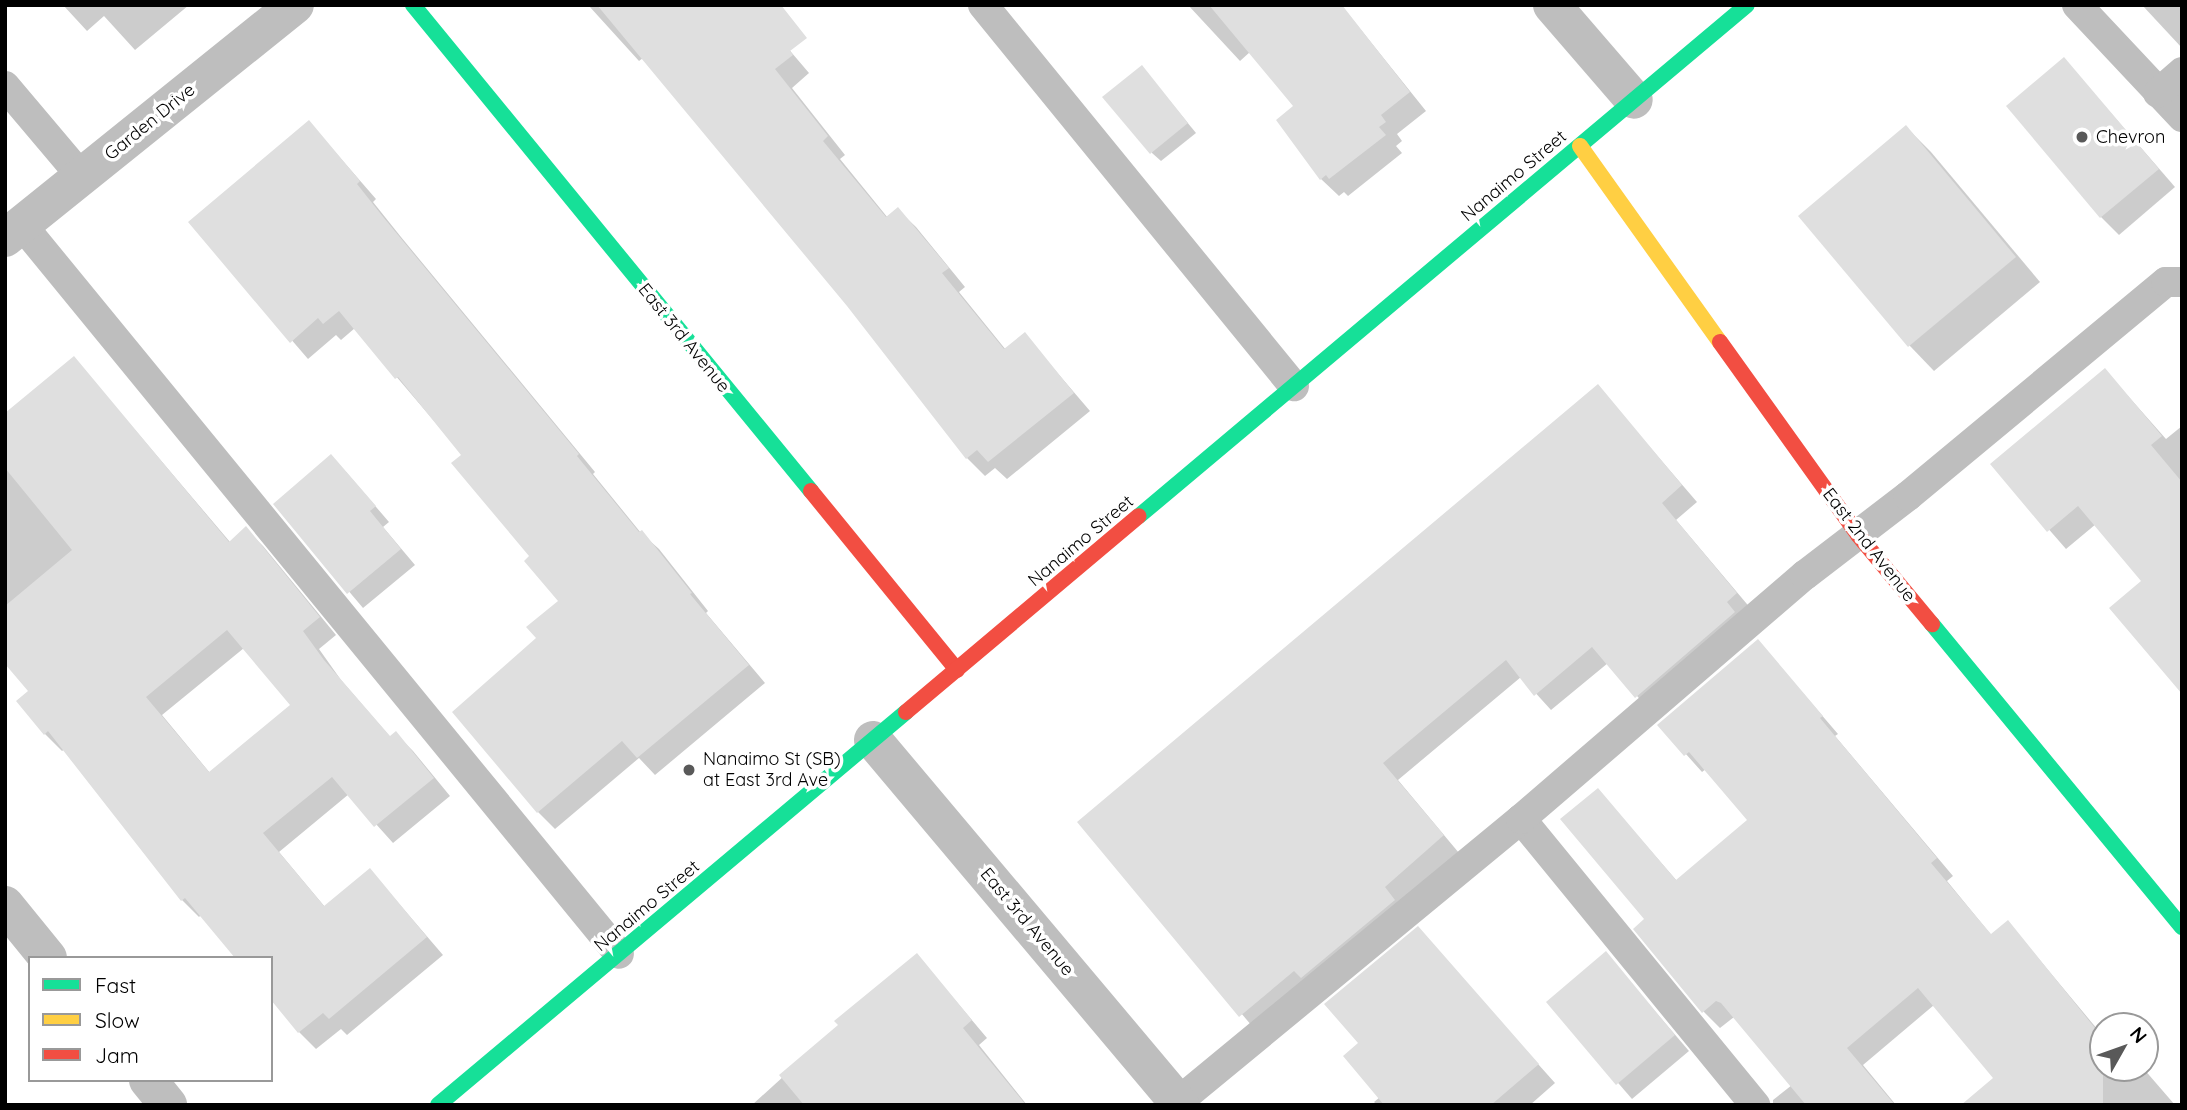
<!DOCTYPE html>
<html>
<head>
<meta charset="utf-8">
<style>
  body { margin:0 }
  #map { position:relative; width:2187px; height:1110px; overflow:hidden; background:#fff; font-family:Quicksand,sans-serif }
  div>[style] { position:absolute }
  .shadow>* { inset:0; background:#0003 }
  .building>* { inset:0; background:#dfdfdf }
  .lane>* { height:30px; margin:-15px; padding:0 15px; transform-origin:15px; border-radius:15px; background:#bebebe }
  .street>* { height:38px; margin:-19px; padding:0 19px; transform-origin:19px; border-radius:19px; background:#bebebe }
  .fast>* { height:16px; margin:-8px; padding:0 8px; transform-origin:8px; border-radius:8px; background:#16e098 }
  .slow>* { height:16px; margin:-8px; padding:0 8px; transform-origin:8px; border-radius:8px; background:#ffcf43 }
  .jam>* { height:16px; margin:-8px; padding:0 8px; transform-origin:8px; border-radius:8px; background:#f24e42 }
  .dots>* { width:19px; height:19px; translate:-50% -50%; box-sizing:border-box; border:4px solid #fff; border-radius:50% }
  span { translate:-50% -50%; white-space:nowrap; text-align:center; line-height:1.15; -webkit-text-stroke:7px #fff; paint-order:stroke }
  .street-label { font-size:18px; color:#000 }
  .poi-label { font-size:18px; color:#000 }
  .left { translate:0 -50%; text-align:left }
  .frame { position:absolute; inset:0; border:7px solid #000; pointer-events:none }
  .legend { position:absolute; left:28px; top:956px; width:245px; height:126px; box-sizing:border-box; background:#fff; border:2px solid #999; margin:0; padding:9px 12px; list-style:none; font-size:21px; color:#000 }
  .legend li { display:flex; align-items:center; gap:14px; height:35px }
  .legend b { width:35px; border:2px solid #999 }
  .north { position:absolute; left:2089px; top:1012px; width:70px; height:70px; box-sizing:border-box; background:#fff; border:2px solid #999; border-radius:50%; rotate:50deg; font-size:19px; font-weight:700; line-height:28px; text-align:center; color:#000 }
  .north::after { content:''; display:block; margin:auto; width:24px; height:32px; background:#595959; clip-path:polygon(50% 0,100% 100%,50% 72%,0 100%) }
</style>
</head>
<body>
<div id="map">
  <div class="shadow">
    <div style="clip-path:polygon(63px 5px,189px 5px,135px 50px,104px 16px,87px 31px)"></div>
    <div style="clip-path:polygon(737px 5px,780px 39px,809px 73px,792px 88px,845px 155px,840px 159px,888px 218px,898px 210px,916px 227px,965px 287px,959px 292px,1006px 350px,1025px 335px,1090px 411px,1007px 479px,995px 468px,985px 476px,967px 458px,848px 305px,643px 58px,639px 61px,589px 6px)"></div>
    <div style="clip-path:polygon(1188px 5px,1341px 5px,1426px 111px,1397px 134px,1402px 141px,1396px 146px,1402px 153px,1348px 196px,1344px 192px,1339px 196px,1321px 179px,1296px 107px,1250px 52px,1240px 61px)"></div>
    <div style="clip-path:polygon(2142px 5px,2182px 5px,2182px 48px)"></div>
    <div style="clip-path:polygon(2064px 59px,2175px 187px,2119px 235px,2101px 217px)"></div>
    <div style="clip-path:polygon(1142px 67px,1196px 133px,1161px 161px,1152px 153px)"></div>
    <div style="clip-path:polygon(309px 122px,376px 199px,373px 202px,401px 237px,595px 472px,593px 474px,641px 533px,659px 549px,708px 611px,706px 613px,765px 683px,655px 775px,639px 758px,555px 829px,538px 812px,538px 638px,560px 601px,463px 455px,355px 328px,341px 340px,336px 335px,308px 359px,190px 222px)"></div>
    <div style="clip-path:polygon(1906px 127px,1931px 152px,2040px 282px,1934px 371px,1910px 346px,1800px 216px)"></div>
    <div style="clip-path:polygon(evenodd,74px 358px,230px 542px,246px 529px,263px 546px,336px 635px,319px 649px,341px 680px,391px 738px,396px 734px,413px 751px,450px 796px,393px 843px,349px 794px,279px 852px,325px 907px,370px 870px,443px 955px,347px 1035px,341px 1029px,316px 1049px,299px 1032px,271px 958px,201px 915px,199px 917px,182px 900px,65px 749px,62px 751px,45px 734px,30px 691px,5px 661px,5px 415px,74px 358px,244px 648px,292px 705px,210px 773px,162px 715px,244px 648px)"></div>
    <div style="clip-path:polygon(2105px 370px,2166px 439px,2182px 426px,2182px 690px,2144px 581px,2096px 524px,2066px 549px,1992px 464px)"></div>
    <div style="clip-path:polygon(1598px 387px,1697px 502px,1676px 520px,1752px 610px,1652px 713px,1608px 663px,1551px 710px,1521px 677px,1398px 780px,1459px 853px,1257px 1032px,1080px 822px)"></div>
    <div style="clip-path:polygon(346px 472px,389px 522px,383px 527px,415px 565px,363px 608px,275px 504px)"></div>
    <div style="clip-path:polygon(1758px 641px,1838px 734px,1835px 736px,1953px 876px,1947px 881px,1992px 936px,2008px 922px,2103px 1036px,2103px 1068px,2143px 1068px,2175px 1105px,2009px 1105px,1996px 1078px,1934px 1005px,1863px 1065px,1896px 1105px,1773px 1105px,1773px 1100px,1792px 1085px,1734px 1017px,1720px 1028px,1704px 1012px,1636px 929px,1647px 920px,1598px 790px,1677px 881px,1749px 821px,1706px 769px,1702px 772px,1660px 725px)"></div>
    <div style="clip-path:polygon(1418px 929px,1555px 1083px,1530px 1105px,1377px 1105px,1374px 1102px,1380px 1097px,1361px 1043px)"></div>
    <div style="clip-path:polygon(1606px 954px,1689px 1051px,1632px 1099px,1548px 1002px)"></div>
    <div style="clip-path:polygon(917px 955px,987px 1038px,979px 1045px,1027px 1105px,752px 1105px)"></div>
  </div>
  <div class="building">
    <div style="clip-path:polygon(597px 5px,781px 5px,807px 38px,790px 51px,793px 55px,775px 69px,828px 136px,823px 141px,886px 217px,898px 207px,949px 268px,942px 273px,1004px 349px,1025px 332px,1074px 393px,988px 462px,977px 450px,966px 459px,847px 306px)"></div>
    <div style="clip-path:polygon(1209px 5px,1342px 5px,1410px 92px,1381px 115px,1386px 122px,1379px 127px,1386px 135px,1329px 179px,1326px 175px,1320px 180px,1276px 120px,1293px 106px)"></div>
    <div style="clip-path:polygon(2064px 57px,2159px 169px,2100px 218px,2006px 106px)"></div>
    <div style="clip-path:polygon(1142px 65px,1188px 123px,1150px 154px,1102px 97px)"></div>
    <div style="clip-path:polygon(309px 120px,360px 181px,357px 184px,384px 218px,579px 454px,577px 456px,639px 532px,642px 530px,692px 593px,690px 594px,749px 665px,637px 758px,622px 741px,537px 813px,452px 712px,536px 638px,526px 627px,558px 601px,524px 561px,529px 556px,451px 463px,461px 455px,398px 377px,395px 379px,339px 311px,323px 324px,318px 318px,290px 343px,188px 222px)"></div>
    <div style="clip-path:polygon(1906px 125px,2016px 257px,1908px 347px,1798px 216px)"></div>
    <div style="clip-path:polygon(evenodd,74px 356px,229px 542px,246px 526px,320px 617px,303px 631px,324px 660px,390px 736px,396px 731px,434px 778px,374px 827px,332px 777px,263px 833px,324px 906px,370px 868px,427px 937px,329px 1019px,323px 1013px,298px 1033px,271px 1000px,271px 958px,235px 958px,185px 898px,181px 901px,48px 731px,44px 735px,16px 701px,28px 691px,5px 664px,5px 606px,72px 550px,5px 468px,5px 413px,74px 356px,227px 630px,290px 705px,209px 772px,146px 697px,227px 630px)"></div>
    <div style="clip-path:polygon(2105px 368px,2162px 436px,2151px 445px,2182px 482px,2182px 694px,2109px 608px,2141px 581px,2078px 506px,2047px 532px,1990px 464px)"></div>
    <div style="clip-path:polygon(1598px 384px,1682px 485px,1662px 503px,1737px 593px,1727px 602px,1735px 612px,1635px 698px,1592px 647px,1534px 696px,1506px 660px,1383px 763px,1444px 835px,1385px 887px,1395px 900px,1301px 978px,1294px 971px,1239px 1017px,1077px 822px)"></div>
    <div style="clip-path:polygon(331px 454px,376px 506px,370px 511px,401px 549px,347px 594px,273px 504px)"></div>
    <div style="clip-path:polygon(1758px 639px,1823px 716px,1820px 718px,1937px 858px,1931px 863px,1991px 934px,2008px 920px,2103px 1038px,2103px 1105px,1961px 1105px,1993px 1078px,1918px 988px,1847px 1048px,1895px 1105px,1806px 1105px,1721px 1003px,1716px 1001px,1702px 1013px,1633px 929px,1644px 919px,1560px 819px,1598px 788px,1676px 880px,1747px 820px,1689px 752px,1684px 756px,1657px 725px)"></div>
    <div style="clip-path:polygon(1418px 926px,1539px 1064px,1491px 1105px,1384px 1105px,1343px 1056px,1358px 1043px,1324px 1004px)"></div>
    <div style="clip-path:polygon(1606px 951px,1675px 1035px,1616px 1085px,1546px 1002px)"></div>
    <div style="clip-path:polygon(917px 953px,972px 1020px,963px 1028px,1026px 1105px,804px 1105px,779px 1075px,838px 1025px,834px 1021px)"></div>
  </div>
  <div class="lane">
    <div style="left:983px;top:5px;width:492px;rotate:50.8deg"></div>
    <div style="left:2077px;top:5px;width:154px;rotate:46.8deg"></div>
    <div style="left:5px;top:86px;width:119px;rotate:49.8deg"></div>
    <div style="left:2158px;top:93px;width:32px;rotate:-41deg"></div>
    <div style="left:22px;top:225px;width:942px;rotate:50.68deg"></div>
    <div style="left:1521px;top:819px;width:370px;rotate:50.7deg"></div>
    <div style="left:1174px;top:1105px;width:450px;rotate:-39.5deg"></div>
    <div style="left:1521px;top:819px;width:374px;rotate:-40.7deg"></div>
    <div style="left:1805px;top:575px;width:130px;rotate:-37.5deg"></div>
    <div style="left:1908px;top:496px;width:335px;rotate:-39.7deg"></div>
    <div style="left:2166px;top:282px;width:16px"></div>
  </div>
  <div class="street">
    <div style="left:1552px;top:5px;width:125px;rotate:49.2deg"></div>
    <div style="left:5px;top:238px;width:372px;rotate:-38.8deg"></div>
    <div style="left:873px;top:740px;width:477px;rotate:49.9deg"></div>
    <div style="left:5px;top:905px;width:68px;rotate:50.9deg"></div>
    <div style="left:148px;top:1080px;width:32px;rotate:51deg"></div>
  </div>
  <div class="fast">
    <div style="left:413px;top:5px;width:628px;rotate:50.68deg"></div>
    <div style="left:1139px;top:516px;width:794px;rotate:-40.05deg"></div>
    <div style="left:1932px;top:624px;width:393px;rotate:50.5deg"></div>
    <div style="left:438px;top:1105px;width:611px;rotate:-40.02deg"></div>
  </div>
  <div class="slow">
    <div style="left:1580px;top:146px;width:241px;rotate:54.5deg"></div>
  </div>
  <div class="jam">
    <div style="left:1720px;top:342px;width:237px;rotate:54.4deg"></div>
    <div style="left:1858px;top:535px;width:116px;rotate:50.3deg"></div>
    <div style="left:811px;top:491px;width:231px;rotate:50.8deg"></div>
    <div style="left:906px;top:712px;width:304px;rotate:-40.1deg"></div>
  </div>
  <div class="dots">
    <div style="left:2082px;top:137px;background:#595959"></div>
    <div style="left:689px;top:770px;background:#595959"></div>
  </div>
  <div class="street-label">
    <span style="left:150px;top:122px;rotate:-39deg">Garden Drive</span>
    <span style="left:1514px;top:176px;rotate:-40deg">Nanaimo Street</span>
    <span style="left:684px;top:338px;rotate:51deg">East 3rd Avenue</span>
    <span style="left:1081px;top:541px;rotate:-40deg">Nanaimo Street</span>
    <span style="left:1869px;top:545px;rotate:52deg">East 2nd Avenue</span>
    <span style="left:647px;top:906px;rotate:-40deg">Nanaimo Street</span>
    <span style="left:1027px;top:922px;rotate:50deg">East 3rd Avenue</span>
  </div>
  <div class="poi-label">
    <span class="left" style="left:2096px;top:137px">Chevron</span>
    <span class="left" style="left:703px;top:770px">Nanaimo St (SB)<br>at East 3rd Ave</span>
  </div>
  <div class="frame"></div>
  <ul class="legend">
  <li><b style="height:9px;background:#16e098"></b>Fast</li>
  <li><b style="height:9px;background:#ffcf43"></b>Slow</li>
  <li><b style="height:9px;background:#f24e42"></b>Jam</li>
  </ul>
  <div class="north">N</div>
</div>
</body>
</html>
